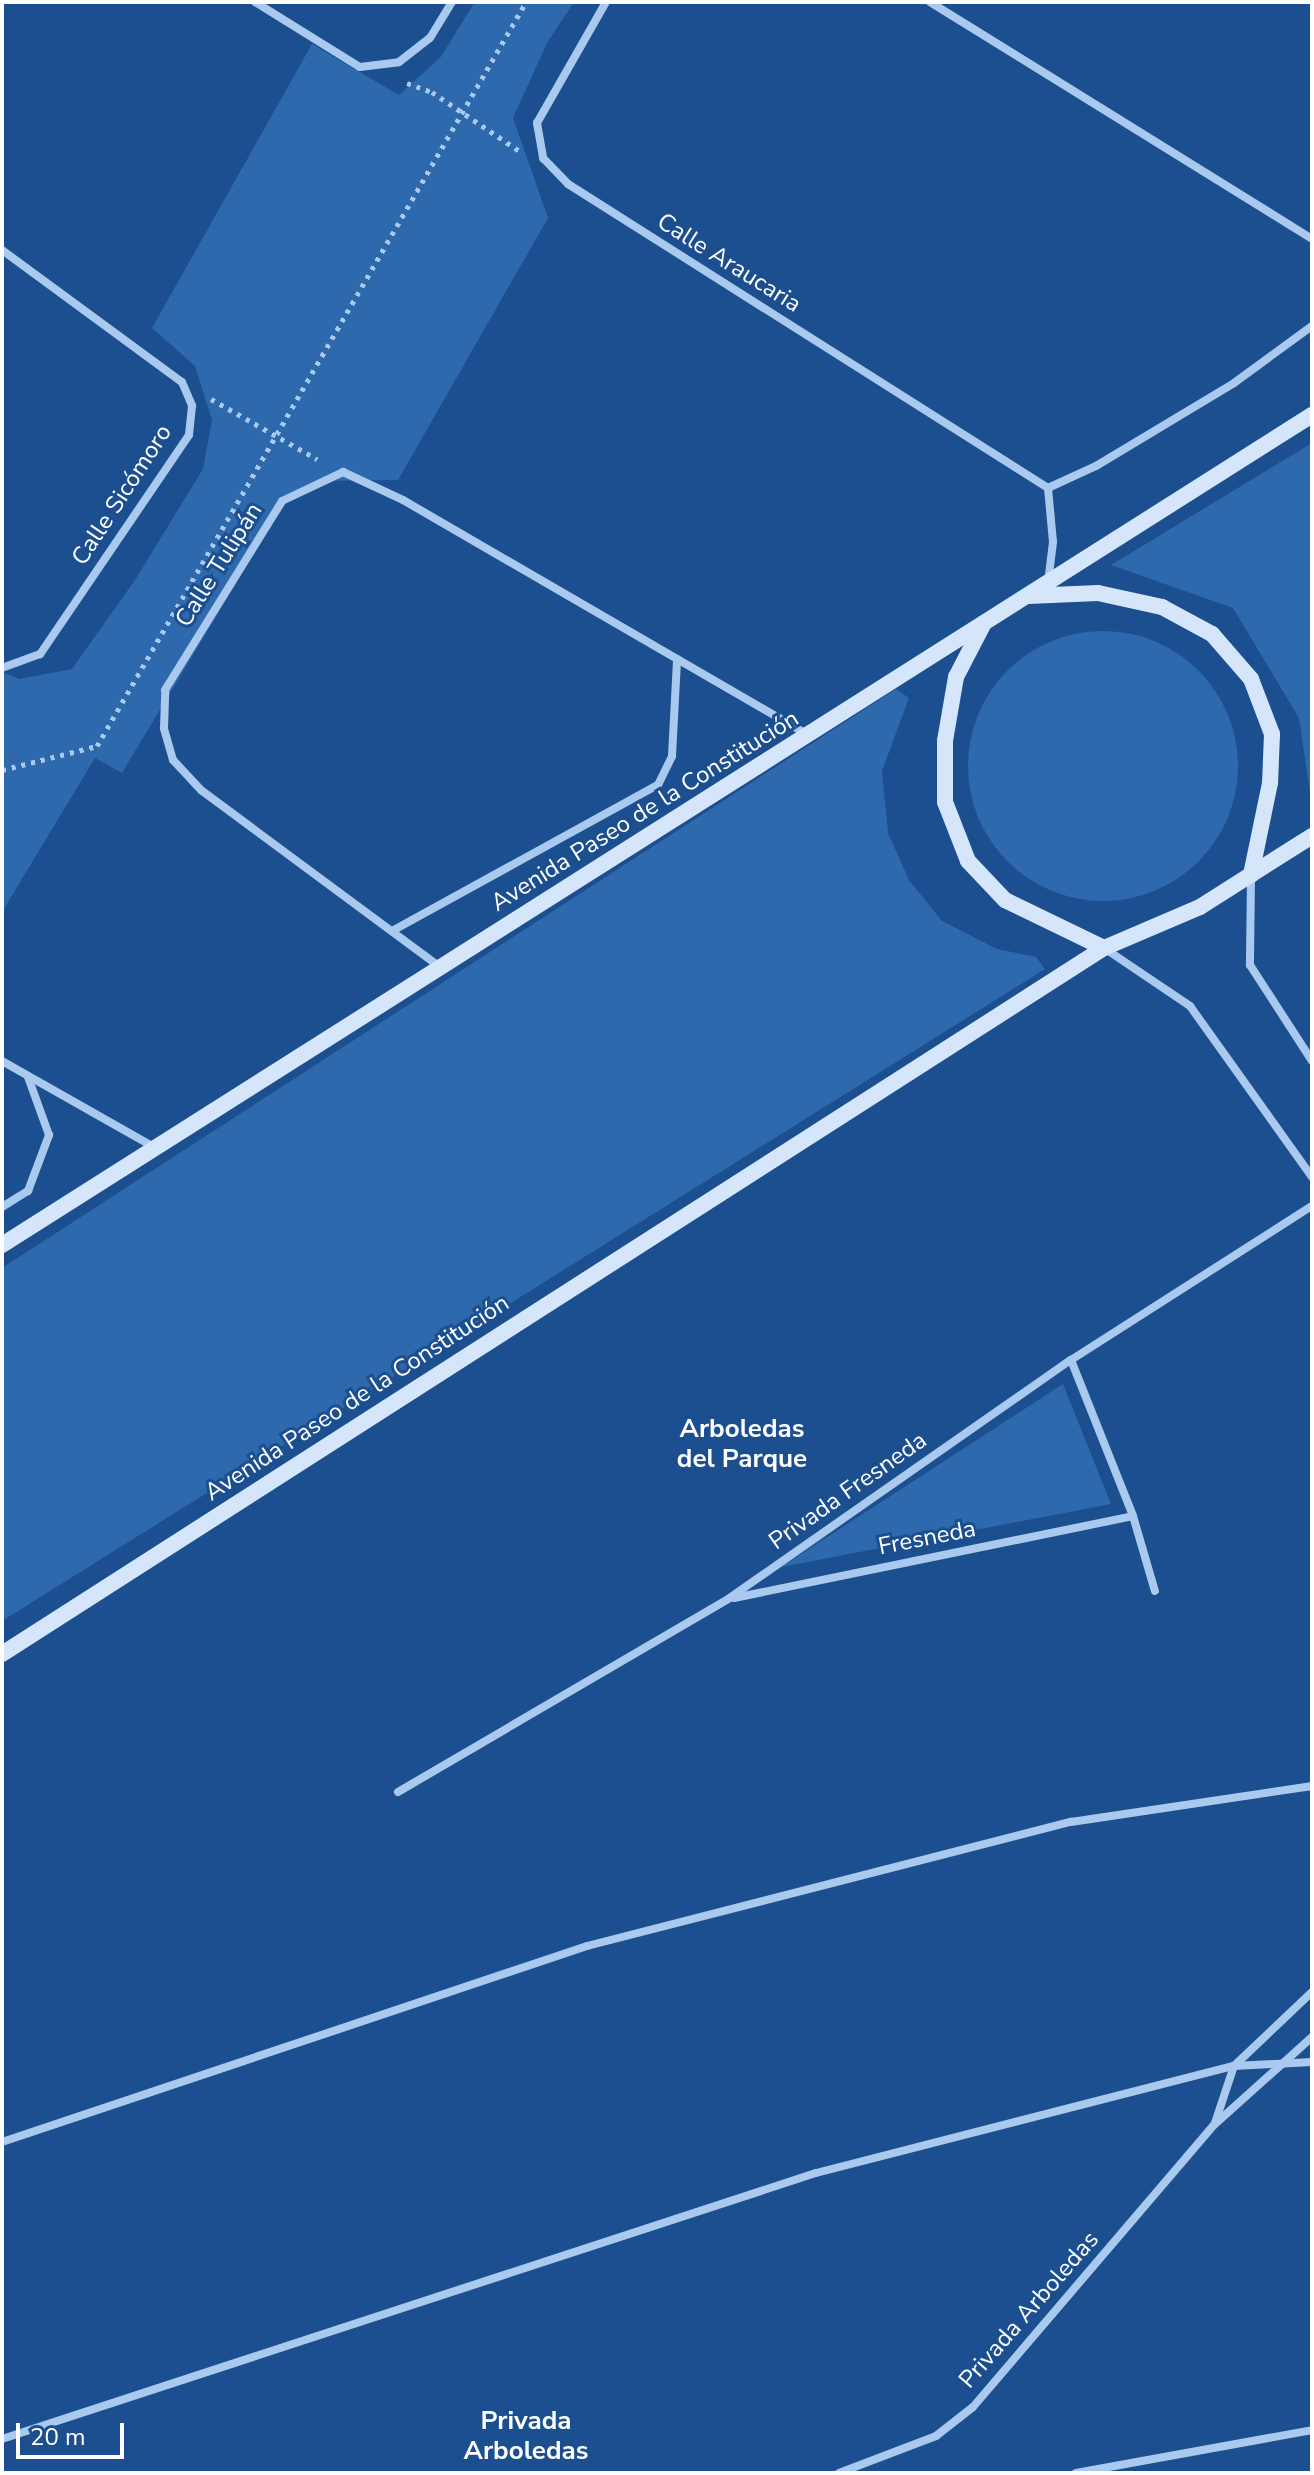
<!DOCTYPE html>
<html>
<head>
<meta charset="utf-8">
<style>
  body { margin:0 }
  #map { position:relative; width:1314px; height:2475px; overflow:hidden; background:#1b4f8f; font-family:"Nunito Sans",sans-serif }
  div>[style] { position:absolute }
  .green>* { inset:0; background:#2e69ad }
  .round { border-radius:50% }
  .path>* { height:5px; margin-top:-2.5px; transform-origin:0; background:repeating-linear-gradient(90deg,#a9c9ee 0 4px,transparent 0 10px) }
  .street>* { height:8px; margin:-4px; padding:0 4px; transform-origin:4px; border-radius:4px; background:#a9c9ee }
  .secondary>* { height:16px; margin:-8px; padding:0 8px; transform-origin:8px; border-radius:8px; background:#d6e6fa }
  span { translate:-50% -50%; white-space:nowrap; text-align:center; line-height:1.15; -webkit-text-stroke:6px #1b4f8f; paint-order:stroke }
  .street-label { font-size:24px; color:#fff }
  .neighbourhood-label { font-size:26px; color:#fff; font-weight:700 }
  .frame { position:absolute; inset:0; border:4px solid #fff; pointer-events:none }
  .scale { position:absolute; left:16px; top:2423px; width:108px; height:36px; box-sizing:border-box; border:4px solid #fff; border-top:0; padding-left:10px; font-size:24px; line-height:28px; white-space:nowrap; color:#fff; -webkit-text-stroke:6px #1b4f8f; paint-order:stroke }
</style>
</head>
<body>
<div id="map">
  <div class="green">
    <div style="clip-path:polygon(475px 2px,574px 2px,547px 43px,513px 118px,548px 218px,398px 480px,316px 481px,289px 495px,122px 773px,95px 758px,2px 912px,2px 672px,19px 679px,72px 669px,135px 580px,203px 469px,212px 420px,195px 366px,152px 328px,312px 44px,399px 95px,440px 58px)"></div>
    <div style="clip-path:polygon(1312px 443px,1312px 806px,1299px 718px,1233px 608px,1111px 565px)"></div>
    <div class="round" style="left:968px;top:631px;width:270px;height:270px"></div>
    <div style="clip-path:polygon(896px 689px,909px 698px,882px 771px,888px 833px,909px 880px,942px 921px,997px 949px,1036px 957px,1045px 969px,2px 1621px,2px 1268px)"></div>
    <div style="clip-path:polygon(1063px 1384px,1111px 1504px,781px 1567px)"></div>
  </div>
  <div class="path">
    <div style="left:407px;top:83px;width:27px;rotate:20deg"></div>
    <div style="left:432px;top:92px;width:107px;rotate:34deg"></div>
    <div style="left:211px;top:399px;width:122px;rotate:29.5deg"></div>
    <div style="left:2px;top:770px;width:98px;rotate:-14.2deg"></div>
    <div style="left:97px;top:746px;width:859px;rotate:-60.03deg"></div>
  </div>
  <div class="street">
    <div style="left:255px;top:2px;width:123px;rotate:31.8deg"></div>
    <div style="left:360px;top:67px;width:39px;rotate:-7deg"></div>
    <div style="left:399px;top:62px;width:39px;rotate:-38deg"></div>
    <div style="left:430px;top:38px;width:42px;rotate:-58.6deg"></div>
    <div style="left:606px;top:2px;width:139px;rotate:119.7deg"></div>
    <div style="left:537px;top:123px;width:36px;rotate:80deg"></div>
    <div style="left:543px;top:158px;width:36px;rotate:46deg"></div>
    <div style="left:568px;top:184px;width:568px;rotate:32.35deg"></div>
    <div style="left:1048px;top:488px;width:53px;rotate:-24.6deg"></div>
    <div style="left:1096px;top:466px;width:161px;rotate:-31deg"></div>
    <div style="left:1234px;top:383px;width:97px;rotate:-36.2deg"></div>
    <div style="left:930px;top:2px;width:450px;rotate:31.8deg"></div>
    <div style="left:2px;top:250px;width:223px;rotate:36.3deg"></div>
    <div style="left:182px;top:382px;width:26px;rotate:67deg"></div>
    <div style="left:192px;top:406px;width:29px;rotate:96deg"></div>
    <div style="left:189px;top:435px;width:265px;rotate:124.2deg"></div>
    <div style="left:40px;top:654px;width:40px;rotate:159.8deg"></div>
    <div style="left:1048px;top:488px;width:54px;rotate:84.7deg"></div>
    <div style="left:1053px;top:542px;width:39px;rotate:97deg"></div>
    <div style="left:1251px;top:877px;width:88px;rotate:90.7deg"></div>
    <div style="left:1250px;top:965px;width:114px;rotate:57.1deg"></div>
    <div style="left:392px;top:931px;width:303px;rotate:-28.8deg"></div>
    <div style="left:658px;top:785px;width:32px;rotate:-64deg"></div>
    <div style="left:672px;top:756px;width:97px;rotate:-87deg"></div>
    <div style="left:1104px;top:948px;width:104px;rotate:34deg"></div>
    <div style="left:1190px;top:1006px;width:210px;rotate:54.5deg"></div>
    <div style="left:440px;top:967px;width:297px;rotate:-143.5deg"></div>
    <div style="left:201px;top:790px;width:41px;rotate:-133deg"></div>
    <div style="left:173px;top:760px;width:33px;rotate:-106deg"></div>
    <div style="left:164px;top:728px;width:38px;rotate:-88deg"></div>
    <div style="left:165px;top:690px;width:222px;rotate:-58.2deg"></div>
    <div style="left:282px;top:501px;width:68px;rotate:-25.4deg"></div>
    <div style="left:343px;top:472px;width:66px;rotate:25deg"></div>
    <div style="left:403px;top:500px;width:469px;rotate:30.1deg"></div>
    <div style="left:2px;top:1061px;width:177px;rotate:29.5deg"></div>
    <div style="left:2px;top:1207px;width:31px;rotate:-32deg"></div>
    <div style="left:28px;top:1191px;width:60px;rotate:-69.4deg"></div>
    <div style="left:49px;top:1135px;width:62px;rotate:-109.9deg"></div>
    <div style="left:1071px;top:1360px;width:168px;rotate:68.3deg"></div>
    <div style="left:1133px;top:1516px;width:78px;rotate:73.7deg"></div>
    <div style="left:734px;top:1598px;width:407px;rotate:-11.6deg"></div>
    <div style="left:398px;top:1792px;width:382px;rotate:-30.3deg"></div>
    <div style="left:728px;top:1599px;width:418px;rotate:-34.9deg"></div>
    <div style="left:1071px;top:1360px;width:286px;rotate:-32.6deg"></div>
    <div style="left:1215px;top:2123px;width:60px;rotate:-71.6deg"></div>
    <div style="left:1234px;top:2066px;width:108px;rotate:-43.5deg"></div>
    <div style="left:2px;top:2142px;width:617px;rotate:-18.52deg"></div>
    <div style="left:587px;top:1946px;width:500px;rotate:-14.4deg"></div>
    <div style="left:1071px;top:1822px;width:244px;rotate:-8.5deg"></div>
    <div style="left:2px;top:2439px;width:856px;rotate:-18.1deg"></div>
    <div style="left:816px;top:2173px;width:431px;rotate:-14.4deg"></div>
    <div style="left:1234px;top:2066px;width:78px;rotate:-2.9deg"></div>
    <div style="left:839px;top:2473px;width:104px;rotate:-20.9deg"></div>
    <div style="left:936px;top:2436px;width:47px;rotate:-38.1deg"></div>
    <div style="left:973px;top:2407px;width:371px;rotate:-49.5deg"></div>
    <div style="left:1214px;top:2125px;width:132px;rotate:-41.9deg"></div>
    <div style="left:1076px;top:2473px;width:240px;rotate:-10.3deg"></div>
  </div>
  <div class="secondary">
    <div style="left:1028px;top:596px;width:70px;rotate:-2.5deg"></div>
    <div style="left:1098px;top:593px;width:66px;rotate:12.3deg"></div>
    <div style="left:1162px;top:607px;width:57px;rotate:28.4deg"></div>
    <div style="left:1212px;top:634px;width:60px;rotate:49.1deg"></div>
    <div style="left:1251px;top:679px;width:59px;rotate:69.1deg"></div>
    <div style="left:1272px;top:734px;width:49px;rotate:92.3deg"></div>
    <div style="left:1270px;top:783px;width:94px;rotate:101.7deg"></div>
    <div style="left:984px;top:623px;width:61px;rotate:117.4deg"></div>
    <div style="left:956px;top:677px;width:65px;rotate:99.8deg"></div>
    <div style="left:945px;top:741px;width:61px;rotate:90deg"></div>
    <div style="left:945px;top:802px;width:63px;rotate:68.7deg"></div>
    <div style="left:968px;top:861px;width:54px;rotate:46.5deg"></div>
    <div style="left:1005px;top:900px;width:110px;rotate:25.9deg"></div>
    <div style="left:2px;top:1245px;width:1551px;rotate:-32.36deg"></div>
    <div style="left:2px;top:1654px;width:1309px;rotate:-32.65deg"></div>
    <div style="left:1104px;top:948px;width:104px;rotate:-23.1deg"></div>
    <div style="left:1200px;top:907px;width:133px;rotate:-32.4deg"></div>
  </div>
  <div class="street-label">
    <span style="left:729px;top:263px;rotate:32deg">Calle Araucaria</span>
    <span style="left:122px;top:495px;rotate:-57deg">Calle Sicómoro</span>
    <span style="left:219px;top:565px;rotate:-58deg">Calle Tulipán</span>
    <span style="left:645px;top:811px;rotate:-32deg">Avenida Paseo de la Constitución</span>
    <span style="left:357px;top:1398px;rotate:-33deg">Avenida Paseo de la Constitución</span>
    <span style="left:848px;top:1491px;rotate:-35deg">Privada Fresneda</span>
    <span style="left:927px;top:1538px;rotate:-11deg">Fresneda</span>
    <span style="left:1029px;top:2310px;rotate:-49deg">Privada Arboledas</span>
  </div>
  <div class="neighbourhood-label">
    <span style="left:742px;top:1444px">Arboledas<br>del Parque</span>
    <span style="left:526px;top:2436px">Privada<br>Arboledas</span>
  </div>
  <div class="frame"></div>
  <div class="scale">20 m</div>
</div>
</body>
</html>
